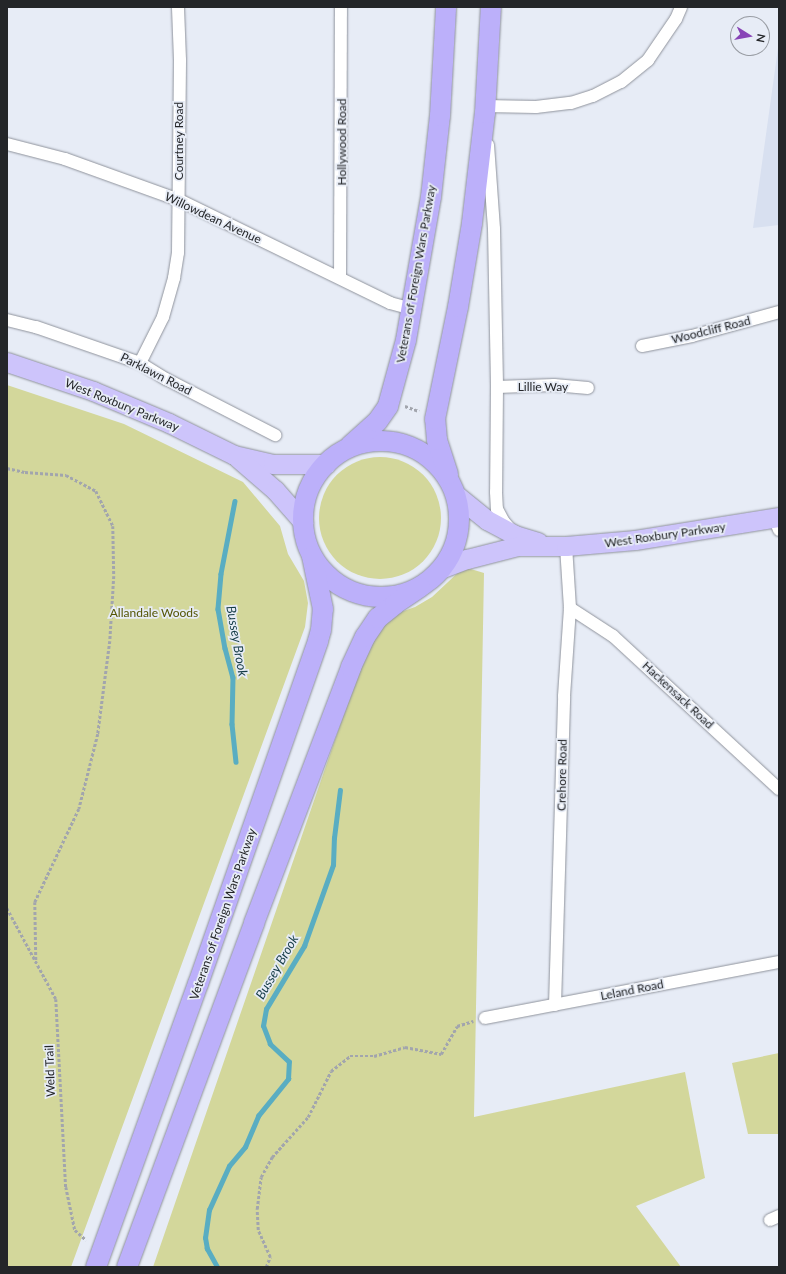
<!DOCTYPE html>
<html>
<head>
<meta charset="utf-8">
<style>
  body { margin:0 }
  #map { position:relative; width:786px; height:1274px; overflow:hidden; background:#e7ecf6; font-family:Lato,sans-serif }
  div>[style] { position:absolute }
  .built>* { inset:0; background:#d8e0f0 }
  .green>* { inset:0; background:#d3d79b }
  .round { border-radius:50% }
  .stream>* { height:4.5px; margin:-2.25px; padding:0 2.25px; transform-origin:2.25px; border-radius:2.25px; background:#59adc2 }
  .path>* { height:2.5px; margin-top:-1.25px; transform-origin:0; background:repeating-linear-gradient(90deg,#a2a5ad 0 3px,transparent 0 5px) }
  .roads { filter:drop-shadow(0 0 1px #8f939c) drop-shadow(0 0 1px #8f939c) }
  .minor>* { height:12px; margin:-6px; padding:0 6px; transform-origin:6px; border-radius:6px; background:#fff }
  .primary>* { height:19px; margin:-9.5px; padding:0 9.5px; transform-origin:9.5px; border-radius:9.5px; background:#cdc4fb }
  .trunk>* { height:20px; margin:-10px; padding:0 10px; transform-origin:10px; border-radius:10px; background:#bcb0fa }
  .trunk>.ring { margin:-10px; padding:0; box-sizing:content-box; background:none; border:20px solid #bcb0fa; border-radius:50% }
  span { translate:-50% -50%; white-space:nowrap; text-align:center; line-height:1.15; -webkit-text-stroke:3.5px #e7ecf6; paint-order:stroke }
  .street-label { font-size:12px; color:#242629 }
  .park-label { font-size:12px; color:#545504 }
  .water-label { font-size:13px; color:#153c46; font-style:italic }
  .frame { position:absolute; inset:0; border:8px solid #242629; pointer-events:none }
  .north { position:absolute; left:730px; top:16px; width:40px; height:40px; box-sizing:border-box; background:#e7ecf6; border:1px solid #999da4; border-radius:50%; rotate:101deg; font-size:11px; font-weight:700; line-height:16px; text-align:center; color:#242629 }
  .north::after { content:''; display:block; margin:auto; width:14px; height:18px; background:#8844b7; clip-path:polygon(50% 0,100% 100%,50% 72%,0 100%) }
</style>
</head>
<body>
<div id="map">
  <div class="built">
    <div style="clip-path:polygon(779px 41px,779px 225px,753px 228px)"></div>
  </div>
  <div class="green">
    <div style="clip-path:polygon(7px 385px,124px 424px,243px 482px,280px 526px,288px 554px,304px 581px,308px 603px,305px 627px,71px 1267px,7px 1267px)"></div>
    <div class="round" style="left:319px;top:457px;width:122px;height:122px"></div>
    <div style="clip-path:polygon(464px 567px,484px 573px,474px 1117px,685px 1072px,705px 1178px,636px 1206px,681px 1267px,153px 1267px,366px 650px,372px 636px,398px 613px,415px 607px,432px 597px)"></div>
    <div style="clip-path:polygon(779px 1053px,779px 1134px,748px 1134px,732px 1063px)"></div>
  </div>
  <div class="stream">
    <div style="left:235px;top:501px;width:74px;rotate:100.9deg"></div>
    <div style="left:221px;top:574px;width:35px;rotate:95deg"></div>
    <div style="left:218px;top:609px;width:40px;rotate:80deg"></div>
    <div style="left:225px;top:648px;width:30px;rotate:75deg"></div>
    <div style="left:233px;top:677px;width:47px;rotate:91.2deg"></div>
    <div style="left:232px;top:724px;width:38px;rotate:84deg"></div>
    <div style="left:217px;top:1267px;width:21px;rotate:-119deg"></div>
    <div style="left:207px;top:1249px;width:11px;rotate:-100deg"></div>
    <div style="left:205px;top:1238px;width:28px;rotate:-82deg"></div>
    <div style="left:209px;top:1210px;width:48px;rotate:-65.6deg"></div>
    <div style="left:229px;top:1166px;width:25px;rotate:-50deg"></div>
    <div style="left:245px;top:1147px;width:34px;rotate:-67deg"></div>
    <div style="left:258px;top:1116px;width:48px;rotate:-51deg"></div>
    <div style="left:288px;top:1079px;width:17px;rotate:-87deg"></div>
    <div style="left:289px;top:1062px;width:26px;rotate:-137deg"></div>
    <div style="left:270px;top:1044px;width:19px;rotate:-111deg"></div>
    <div style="left:263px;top:1026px;width:17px;rotate:-80deg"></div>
    <div style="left:266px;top:1009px;width:74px;rotate:-58.9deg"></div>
    <div style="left:304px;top:946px;width:86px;rotate:-70.3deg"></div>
    <div style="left:333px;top:865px;width:27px;rotate:-88deg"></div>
    <div style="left:334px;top:838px;width:48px;rotate:-82.9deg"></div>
  </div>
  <div class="path">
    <div style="left:405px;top:406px;width:15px;rotate:20deg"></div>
    <div style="left:7px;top:468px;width:18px;rotate:13deg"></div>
    <div style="left:25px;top:472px;width:41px;rotate:4.2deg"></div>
    <div style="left:66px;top:475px;width:34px;rotate:28deg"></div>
    <div style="left:96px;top:491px;width:39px;rotate:64deg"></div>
    <div style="left:113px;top:526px;width:50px;rotate:88.9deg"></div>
    <div style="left:114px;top:576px;width:65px;rotate:93.5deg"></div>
    <div style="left:110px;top:641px;width:94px;rotate:97.4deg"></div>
    <div style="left:98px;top:734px;width:77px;rotate:104.2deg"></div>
    <div style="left:79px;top:809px;width:103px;rotate:115.3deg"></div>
    <div style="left:35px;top:902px;width:59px;rotate:89deg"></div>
    <div style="left:7px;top:908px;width:103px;rotate:61.7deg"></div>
    <div style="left:56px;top:999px;width:188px;rotate:87deg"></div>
    <div style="left:66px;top:1187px;width:44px;rotate:78.2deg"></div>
    <div style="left:75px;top:1230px;width:15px;rotate:42deg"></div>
    <div style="left:266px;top:1267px;width:11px;rotate:-68deg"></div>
    <div style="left:270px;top:1257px;width:30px;rotate:-114deg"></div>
    <div style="left:258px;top:1230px;width:21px;rotate:-93deg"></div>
    <div style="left:257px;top:1209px;width:32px;rotate:-83deg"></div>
    <div style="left:261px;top:1177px;width:23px;rotate:-61deg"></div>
    <div style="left:272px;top:1157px;width:54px;rotate:-48deg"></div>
    <div style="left:308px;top:1117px;width:51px;rotate:-63.4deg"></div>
    <div style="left:331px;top:1071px;width:24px;rotate:-38deg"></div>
    <div style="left:350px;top:1056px;width:24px"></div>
    <div style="left:374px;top:1056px;width:32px;rotate:-16deg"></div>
    <div style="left:405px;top:1047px;width:37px;rotate:11deg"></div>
    <div style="left:441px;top:1054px;width:32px;rotate:-60deg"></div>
    <div style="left:457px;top:1026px;width:17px;rotate:-17deg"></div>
  </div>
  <div class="roads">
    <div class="minor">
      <div style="left:486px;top:111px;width:5px;rotate:-101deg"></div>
      <div style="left:485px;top:106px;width:51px;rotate:1.1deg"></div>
      <div style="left:536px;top:107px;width:35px;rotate:-7deg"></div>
      <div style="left:571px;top:103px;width:23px;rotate:-18deg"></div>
      <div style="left:593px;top:96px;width:31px;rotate:-27deg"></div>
      <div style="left:621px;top:82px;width:35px;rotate:-39deg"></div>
      <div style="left:648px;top:60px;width:50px;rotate:-55.7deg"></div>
      <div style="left:676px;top:19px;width:13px;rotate:-67deg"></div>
      <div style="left:7px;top:144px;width:60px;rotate:14.5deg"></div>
      <div style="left:65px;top:159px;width:121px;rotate:19.8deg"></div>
      <div style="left:179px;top:200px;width:235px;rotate:26deg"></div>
      <div style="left:390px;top:303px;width:23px;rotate:15deg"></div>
      <div style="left:488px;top:145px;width:84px;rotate:85.9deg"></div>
      <div style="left:494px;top:229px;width:158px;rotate:88.9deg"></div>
      <div style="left:497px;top:387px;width:105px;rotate:90.5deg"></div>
      <div style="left:496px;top:492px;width:17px;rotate:87deg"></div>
      <div style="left:497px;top:509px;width:15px;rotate:62deg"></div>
      <div style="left:504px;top:522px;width:11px;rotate:49deg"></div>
      <div style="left:340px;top:277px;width:270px;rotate:-89.8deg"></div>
      <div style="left:7px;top:320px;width:30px;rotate:14deg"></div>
      <div style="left:36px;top:327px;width:110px;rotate:19.1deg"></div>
      <div style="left:140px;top:363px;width:31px;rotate:32deg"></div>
      <div style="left:166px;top:379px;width:123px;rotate:27.2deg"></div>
      <div style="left:642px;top:346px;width:51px;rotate:-11.3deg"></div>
      <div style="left:692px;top:336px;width:90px;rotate:-15.4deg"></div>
      <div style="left:140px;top:363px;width:51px;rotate:-63.4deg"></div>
      <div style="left:163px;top:317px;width:41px;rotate:-74.2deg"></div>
      <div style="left:174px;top:278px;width:25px;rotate:-81deg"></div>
      <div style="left:178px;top:253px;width:193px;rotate:-89.4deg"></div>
      <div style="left:180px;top:60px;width:53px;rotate:-92.2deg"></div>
      <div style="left:497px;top:387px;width:57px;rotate:-2deg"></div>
      <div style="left:554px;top:385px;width:34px;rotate:5deg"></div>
      <div style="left:774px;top:518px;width:13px;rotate:67deg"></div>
      <div style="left:570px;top:608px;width:51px;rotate:33.1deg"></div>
      <div style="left:613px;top:636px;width:226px;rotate:42.7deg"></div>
      <div style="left:555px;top:1005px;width:309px;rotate:-88.3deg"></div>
      <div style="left:564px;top:696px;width:88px;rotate:-86.1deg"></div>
      <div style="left:570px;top:608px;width:62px;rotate:-93.7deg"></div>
      <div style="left:485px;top:1018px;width:299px;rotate:-10.8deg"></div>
      <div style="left:770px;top:1220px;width:10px;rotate:-24deg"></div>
    </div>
    <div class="primary">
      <div style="left:7px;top:362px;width:91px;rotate:18.6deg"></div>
      <div style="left:93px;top:391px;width:82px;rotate:22.8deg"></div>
      <div style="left:169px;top:423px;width:72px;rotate:26.2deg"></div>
      <div style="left:234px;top:455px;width:40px;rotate:13deg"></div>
      <div style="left:273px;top:464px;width:53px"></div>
      <div style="left:238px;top:458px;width:49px;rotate:40.9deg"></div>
      <div style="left:275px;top:490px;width:43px;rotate:48.8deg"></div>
      <div style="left:456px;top:495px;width:40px;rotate:39deg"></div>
      <div style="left:487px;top:520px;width:32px;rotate:28deg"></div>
      <div style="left:515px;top:535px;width:24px;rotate:17deg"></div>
      <div style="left:443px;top:568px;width:26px;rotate:-21deg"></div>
      <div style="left:467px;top:559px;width:53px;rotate:-14.3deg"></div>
      <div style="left:518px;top:546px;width:48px"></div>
      <div style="left:566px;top:546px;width:69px;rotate:-5deg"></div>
      <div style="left:635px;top:540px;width:146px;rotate:-9.1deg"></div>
    </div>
    <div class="trunk">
      <div class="ring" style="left:303px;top:441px;width:136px;height:136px"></div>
      <div style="left:350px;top:446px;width:36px;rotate:-42deg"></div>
      <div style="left:377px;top:422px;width:19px;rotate:-55deg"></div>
      <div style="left:388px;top:406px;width:68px;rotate:-74.7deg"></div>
      <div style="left:406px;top:340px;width:145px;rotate:-80.1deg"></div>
      <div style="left:431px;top:197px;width:81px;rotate:-83.7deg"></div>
      <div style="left:440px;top:116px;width:109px;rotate:-86.8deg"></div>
      <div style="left:448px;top:474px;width:36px;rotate:-108deg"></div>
      <div style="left:437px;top:440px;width:21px;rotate:-95deg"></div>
      <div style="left:435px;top:419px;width:114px;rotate:-78.4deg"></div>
      <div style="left:458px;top:307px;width:85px;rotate:-80.5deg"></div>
      <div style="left:472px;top:223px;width:111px;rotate:-83.3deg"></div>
      <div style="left:485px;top:113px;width:106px;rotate:-86.8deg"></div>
      <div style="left:96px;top:1267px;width:301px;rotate:-70.2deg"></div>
      <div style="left:198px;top:984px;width:363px;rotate:-70.7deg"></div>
      <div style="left:318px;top:641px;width:11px;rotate:-75deg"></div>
      <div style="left:321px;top:630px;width:21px;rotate:-85deg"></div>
      <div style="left:323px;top:609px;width:54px;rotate:-101.7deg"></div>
      <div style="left:127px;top:1267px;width:367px;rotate:-69.7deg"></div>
      <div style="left:254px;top:923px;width:274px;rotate:-69.2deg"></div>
      <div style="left:351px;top:667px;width:33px;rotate:-65deg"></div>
      <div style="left:365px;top:637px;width:23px;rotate:-56deg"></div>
      <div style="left:378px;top:618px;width:22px;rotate:-39deg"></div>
      <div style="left:395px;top:604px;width:30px;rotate:-34deg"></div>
    </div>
  </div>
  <div class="street-label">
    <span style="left:179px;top:141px;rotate:-90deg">Courtney Road</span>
    <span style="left:342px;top:142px;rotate:-90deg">Hollywood Road</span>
    <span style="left:213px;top:218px;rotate:25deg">Willowdean Avenue</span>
    <span style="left:416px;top:274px;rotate:-80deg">Veterans of Foreign Wars Parkway</span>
    <span style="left:711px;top:330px;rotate:-14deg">Woodcliff Road</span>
    <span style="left:156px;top:374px;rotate:27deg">Parklawn Road</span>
    <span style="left:543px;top:387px">Lillie Way</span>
    <span style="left:122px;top:405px;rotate:22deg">West Roxbury Parkway</span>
    <span style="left:665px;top:535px;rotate:-8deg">West Roxbury Parkway</span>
    <span style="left:678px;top:695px;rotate:43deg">Hackensack Road</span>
    <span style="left:562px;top:775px;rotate:-89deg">Crehore Road</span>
    <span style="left:223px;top:914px;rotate:-71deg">Veterans of Foreign Wars Parkway</span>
    <span style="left:632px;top:990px;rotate:-11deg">Leland Road</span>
    <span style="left:50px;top:1071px;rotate:-92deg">Weld Trail</span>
  </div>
  <div class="park-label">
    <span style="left:154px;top:613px">Allandale Woods</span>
  </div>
  <div class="water-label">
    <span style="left:237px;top:641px;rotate:80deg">Bussey Brook</span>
    <span style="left:277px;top:967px;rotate:-60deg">Bussey Brook</span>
  </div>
  <div class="frame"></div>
  <div class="north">N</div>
</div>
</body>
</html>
